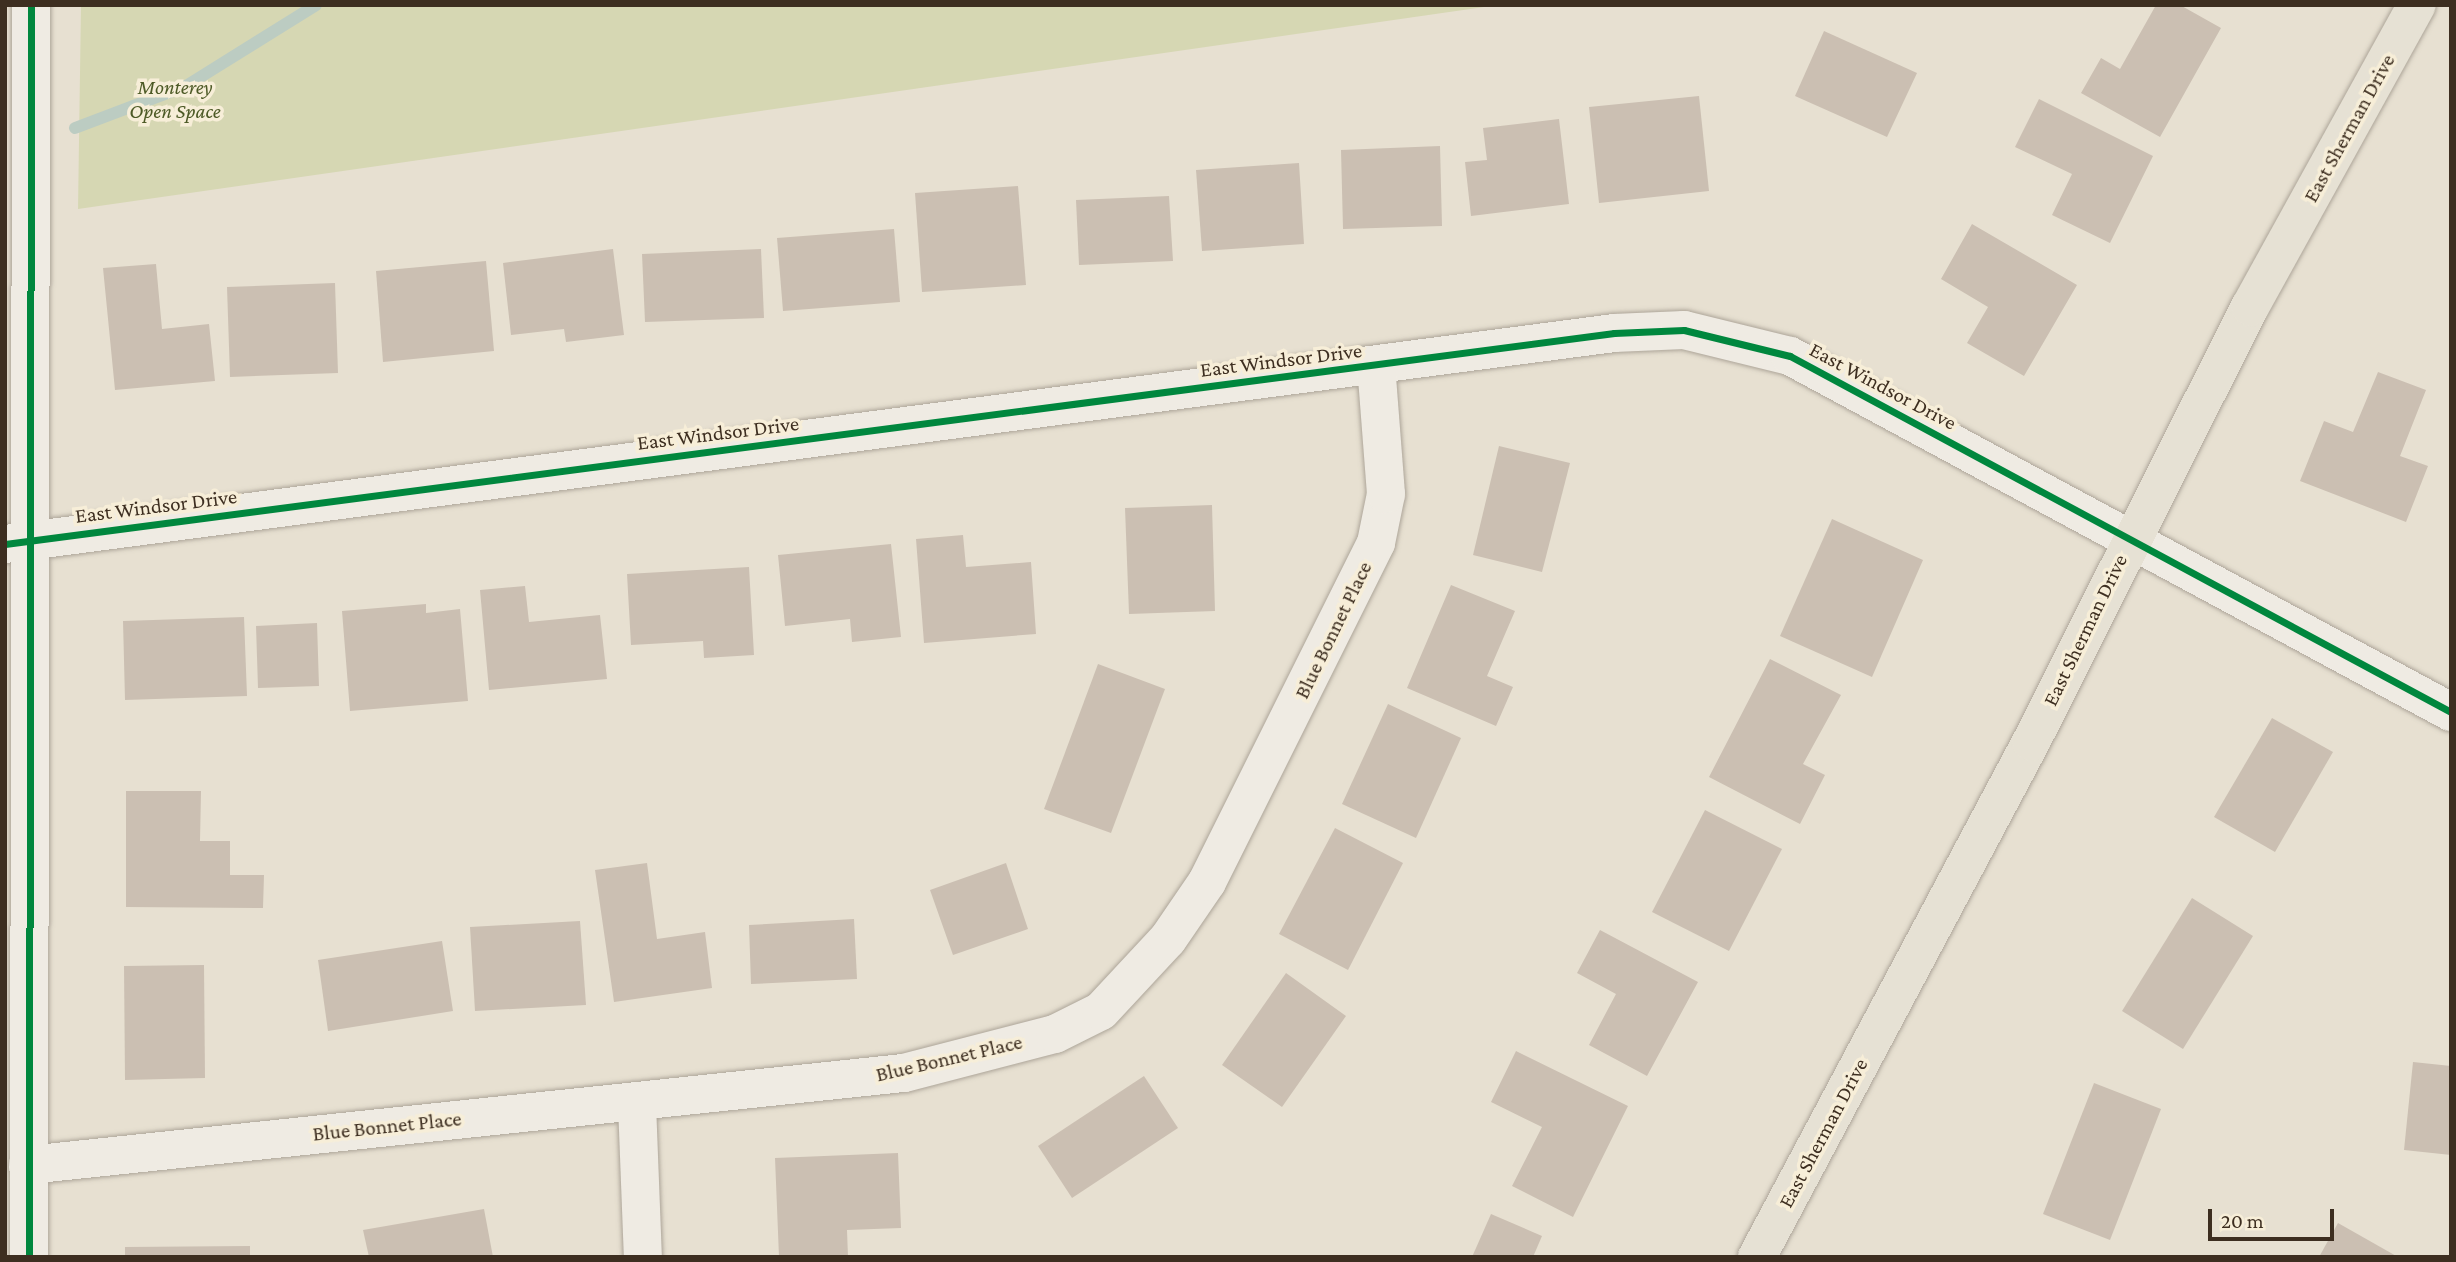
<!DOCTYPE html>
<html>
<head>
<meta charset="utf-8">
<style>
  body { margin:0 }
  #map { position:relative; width:2456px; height:1262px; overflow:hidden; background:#e7e0d1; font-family:"Crimson Pro",serif }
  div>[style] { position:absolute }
  .green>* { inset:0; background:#d6d7b3 }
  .stream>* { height:12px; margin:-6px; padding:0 6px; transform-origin:6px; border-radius:6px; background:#bcccc2 }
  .building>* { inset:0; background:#cbbfb2 }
  .roads { filter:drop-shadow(0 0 2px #ada599) drop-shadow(0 0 2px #ada599) }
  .minor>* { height:38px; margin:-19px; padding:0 19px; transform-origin:19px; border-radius:19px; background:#efebe3 }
  .major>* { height:38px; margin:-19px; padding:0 19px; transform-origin:19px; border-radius:19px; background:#e6e1d4 }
  .cycleway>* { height:7px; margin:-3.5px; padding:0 3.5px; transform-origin:3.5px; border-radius:3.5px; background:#00873e }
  span { translate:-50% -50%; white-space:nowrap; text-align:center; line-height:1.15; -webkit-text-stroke:7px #f7eed8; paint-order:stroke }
  .park-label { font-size:21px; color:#4d5a26; font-style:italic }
  .street-label { font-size:21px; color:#3d2e20 }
  .frame { position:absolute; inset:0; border:7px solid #3d2e20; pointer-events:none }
  .scale { position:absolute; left:2208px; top:1209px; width:126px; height:32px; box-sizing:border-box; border:4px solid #3d2e20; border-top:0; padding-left:9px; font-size:21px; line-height:24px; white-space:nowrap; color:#3d2e20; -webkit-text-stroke:5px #f7eed8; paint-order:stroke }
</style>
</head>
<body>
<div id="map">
  <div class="green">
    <div style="clip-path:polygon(81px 5px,1498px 5px,78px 209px)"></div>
  </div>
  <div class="stream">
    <div style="left:75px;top:128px;width:119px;rotate:-20.7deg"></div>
    <div style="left:186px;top:86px;width:153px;rotate:-31.9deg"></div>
  </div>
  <div class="building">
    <div style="clip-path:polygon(2156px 5px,2180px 5px,2221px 28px,2160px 137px,2081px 93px,2101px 58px,2120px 69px)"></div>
    <div style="clip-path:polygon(1824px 31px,1917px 73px,1887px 137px,1795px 96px)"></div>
    <div style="clip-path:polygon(1699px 96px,1709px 191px,1599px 203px,1589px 107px)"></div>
    <div style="clip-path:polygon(2039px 99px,2153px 156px,2110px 243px,2052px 215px,2072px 174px,2015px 147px)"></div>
    <div style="clip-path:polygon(1559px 119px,1569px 204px,1471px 216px,1465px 162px,1487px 160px,1483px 128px)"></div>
    <div style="clip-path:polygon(1440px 146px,1442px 226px,1343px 229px,1341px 150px)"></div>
    <div style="clip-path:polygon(1299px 163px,1304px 244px,1202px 251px,1196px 170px)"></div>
    <div style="clip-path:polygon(1018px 186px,1026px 285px,922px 292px,915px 193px)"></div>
    <div style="clip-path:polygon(1169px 196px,1173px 261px,1079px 265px,1076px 200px)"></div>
    <div style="clip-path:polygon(1972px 224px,2077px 285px,2024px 376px,1967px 343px,1988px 307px,1941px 279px)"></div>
    <div style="clip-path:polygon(894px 229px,900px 302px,783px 311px,777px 238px)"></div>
    <div style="clip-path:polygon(613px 249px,624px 335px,566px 342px,564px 329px,511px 335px,503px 263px)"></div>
    <div style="clip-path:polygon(761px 249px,764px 318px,645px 322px,642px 254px)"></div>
    <div style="clip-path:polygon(486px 261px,494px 351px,383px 362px,376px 271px)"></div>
    <div style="clip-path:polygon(156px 264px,162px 329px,209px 324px,215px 381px,115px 390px,103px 268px)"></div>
    <div style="clip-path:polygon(335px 283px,338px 373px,230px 377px,227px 287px)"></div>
    <div style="clip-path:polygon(2378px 372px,2426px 390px,2400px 456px,2428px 466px,2406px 522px,2300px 481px,2324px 421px,2353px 432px)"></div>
    <div style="clip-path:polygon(1499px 446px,1570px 463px,1542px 572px,1473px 555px)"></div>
    <div style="clip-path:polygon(1212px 505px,1215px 611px,1129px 614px,1125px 508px)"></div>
    <div style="clip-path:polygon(1832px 519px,1923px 560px,1872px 677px,1780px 636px)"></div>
    <div style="clip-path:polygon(963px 535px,966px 567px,1031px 562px,1036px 634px,924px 643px,916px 539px)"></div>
    <div style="clip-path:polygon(891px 544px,901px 637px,852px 642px,850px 619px,785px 626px,778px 555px)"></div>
    <div style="clip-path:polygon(749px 567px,754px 655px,704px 658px,703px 641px,631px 645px,627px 574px)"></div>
    <div style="clip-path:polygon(1451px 585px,1515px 611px,1487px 676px,1513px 687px,1496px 726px,1407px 688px)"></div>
    <div style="clip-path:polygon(525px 586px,529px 622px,600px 615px,607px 679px,489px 690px,480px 590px)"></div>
    <div style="clip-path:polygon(426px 604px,426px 613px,460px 609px,468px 701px,350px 711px,342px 611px)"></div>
    <div style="clip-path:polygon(244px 617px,247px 696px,125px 700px,123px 621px)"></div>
    <div style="clip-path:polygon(317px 623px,319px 686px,258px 688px,256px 626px)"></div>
    <div style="clip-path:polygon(1770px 659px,1841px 695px,1803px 764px,1825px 775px,1800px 824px,1709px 777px)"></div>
    <div style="clip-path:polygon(1098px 664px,1165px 689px,1111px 833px,1044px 809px)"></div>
    <div style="clip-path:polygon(1388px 704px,1461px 738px,1416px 838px,1342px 804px)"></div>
    <div style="clip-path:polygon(2272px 718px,2333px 752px,2275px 852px,2214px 817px)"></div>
    <div style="clip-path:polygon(126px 791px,201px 791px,200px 841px,230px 841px,230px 875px,264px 875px,263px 908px,126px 907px)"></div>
    <div style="clip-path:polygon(1705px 810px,1782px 849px,1729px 951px,1652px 912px)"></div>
    <div style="clip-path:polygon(1335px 828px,1403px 863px,1348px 970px,1279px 934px)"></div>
    <div style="clip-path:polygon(647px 863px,657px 939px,705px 932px,712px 988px,614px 1002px,595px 870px)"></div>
    <div style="clip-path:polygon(1006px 863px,1028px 929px,953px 955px,930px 890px)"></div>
    <div style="clip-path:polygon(2192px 898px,2253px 936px,2183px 1049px,2122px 1011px)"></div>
    <div style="clip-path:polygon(854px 919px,857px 979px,751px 984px,749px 925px)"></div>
    <div style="clip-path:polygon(580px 921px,586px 1005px,475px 1011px,470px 927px)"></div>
    <div style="clip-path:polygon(1600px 930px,1698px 982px,1647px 1076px,1589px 1045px,1616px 994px,1577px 973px)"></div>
    <div style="clip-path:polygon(442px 941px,453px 1011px,328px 1031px,318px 960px)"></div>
    <div style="clip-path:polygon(204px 965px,205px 1078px,125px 1080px,124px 966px)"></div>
    <div style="clip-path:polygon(1286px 973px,1346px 1016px,1282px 1107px,1222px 1065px)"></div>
    <div style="clip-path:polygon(1516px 1051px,1628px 1106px,1573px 1217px,1512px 1186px,1542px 1127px,1491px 1102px)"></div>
    <div style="clip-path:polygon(2413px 1062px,2451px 1066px,2451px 1155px,2404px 1150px)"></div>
    <div style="clip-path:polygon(1144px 1076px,1178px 1128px,1072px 1198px,1038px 1146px)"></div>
    <div style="clip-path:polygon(2094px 1083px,2161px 1109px,2110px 1240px,2043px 1214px)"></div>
    <div style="clip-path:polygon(898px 1153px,901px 1228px,847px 1230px,848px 1257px,779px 1257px,775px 1158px)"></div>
    <div style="clip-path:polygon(484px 1209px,493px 1257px,369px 1257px,363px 1230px)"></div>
    <div style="clip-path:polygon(1491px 1214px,1542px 1236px,1533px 1257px,1472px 1257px)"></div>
    <div style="clip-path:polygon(2338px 1223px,2398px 1257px,2319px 1257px)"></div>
    <div style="clip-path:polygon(250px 1246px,250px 1257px,125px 1257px,125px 1247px)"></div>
  </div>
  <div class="roads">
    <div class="minor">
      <div style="left:5px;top:544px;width:1623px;rotate:-7.47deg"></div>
      <div style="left:1614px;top:333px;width:70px;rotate:-2.5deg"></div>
      <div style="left:1684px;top:330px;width:109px;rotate:13.8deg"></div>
      <div style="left:1790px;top:356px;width:751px;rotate:28.31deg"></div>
      <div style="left:637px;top:1104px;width:153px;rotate:87.8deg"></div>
      <div style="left:28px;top:1165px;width:881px;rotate:-6deg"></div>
      <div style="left:904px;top:1073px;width:156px;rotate:-14.5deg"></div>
      <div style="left:1055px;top:1034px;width:51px;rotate:-26.6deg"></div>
      <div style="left:1101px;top:1011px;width:98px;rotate:-47.1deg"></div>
      <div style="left:1168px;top:939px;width:69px;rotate:-55.6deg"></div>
      <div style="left:1207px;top:882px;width:379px;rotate:-63.5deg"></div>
      <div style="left:1376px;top:543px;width:50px;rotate:-78.5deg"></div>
      <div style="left:1386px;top:494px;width:129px;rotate:-94.4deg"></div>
      <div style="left:29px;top:1257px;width:1252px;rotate:-89.91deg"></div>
    </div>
    <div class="major">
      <div style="left:1757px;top:1257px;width:583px;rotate:-61.99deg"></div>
      <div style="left:2031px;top:742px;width:487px;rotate:-63.3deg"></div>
      <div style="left:2250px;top:307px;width:345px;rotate:-61.1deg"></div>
    </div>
  </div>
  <div class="cycleway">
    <div style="left:5px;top:544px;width:1623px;rotate:-7.47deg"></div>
    <div style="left:1614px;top:333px;width:70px;rotate:-2.5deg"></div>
    <div style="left:1684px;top:330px;width:109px;rotate:13.8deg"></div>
    <div style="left:1790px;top:356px;width:751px;rotate:28.31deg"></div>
    <div style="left:29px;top:1257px;width:1252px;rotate:-89.91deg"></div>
  </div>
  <div class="park-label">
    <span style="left:175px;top:99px">Monterey<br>Open Space</span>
  </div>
  <div class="street-label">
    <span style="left:2349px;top:128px;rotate:-61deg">East Sherman Drive</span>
    <span style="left:1281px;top:360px;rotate:-7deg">East Windsor Drive</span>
    <span style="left:1883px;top:386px;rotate:28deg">East Windsor Drive</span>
    <span style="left:718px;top:433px;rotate:-7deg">East Windsor Drive</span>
    <span style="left:156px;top:506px;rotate:-7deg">East Windsor Drive</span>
    <span style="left:1333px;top:630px;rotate:-64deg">Blue Bonnet Place</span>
    <span style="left:2085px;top:630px;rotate:-64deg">East Sherman Drive</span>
    <span style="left:949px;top:1058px;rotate:-13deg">Blue Bonnet Place</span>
    <span style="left:387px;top:1126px;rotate:-6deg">Blue Bonnet Place</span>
    <span style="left:1823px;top:1133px;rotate:-62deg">East Sherman Drive</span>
  </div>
  <div class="frame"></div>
  <div class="scale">20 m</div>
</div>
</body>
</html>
